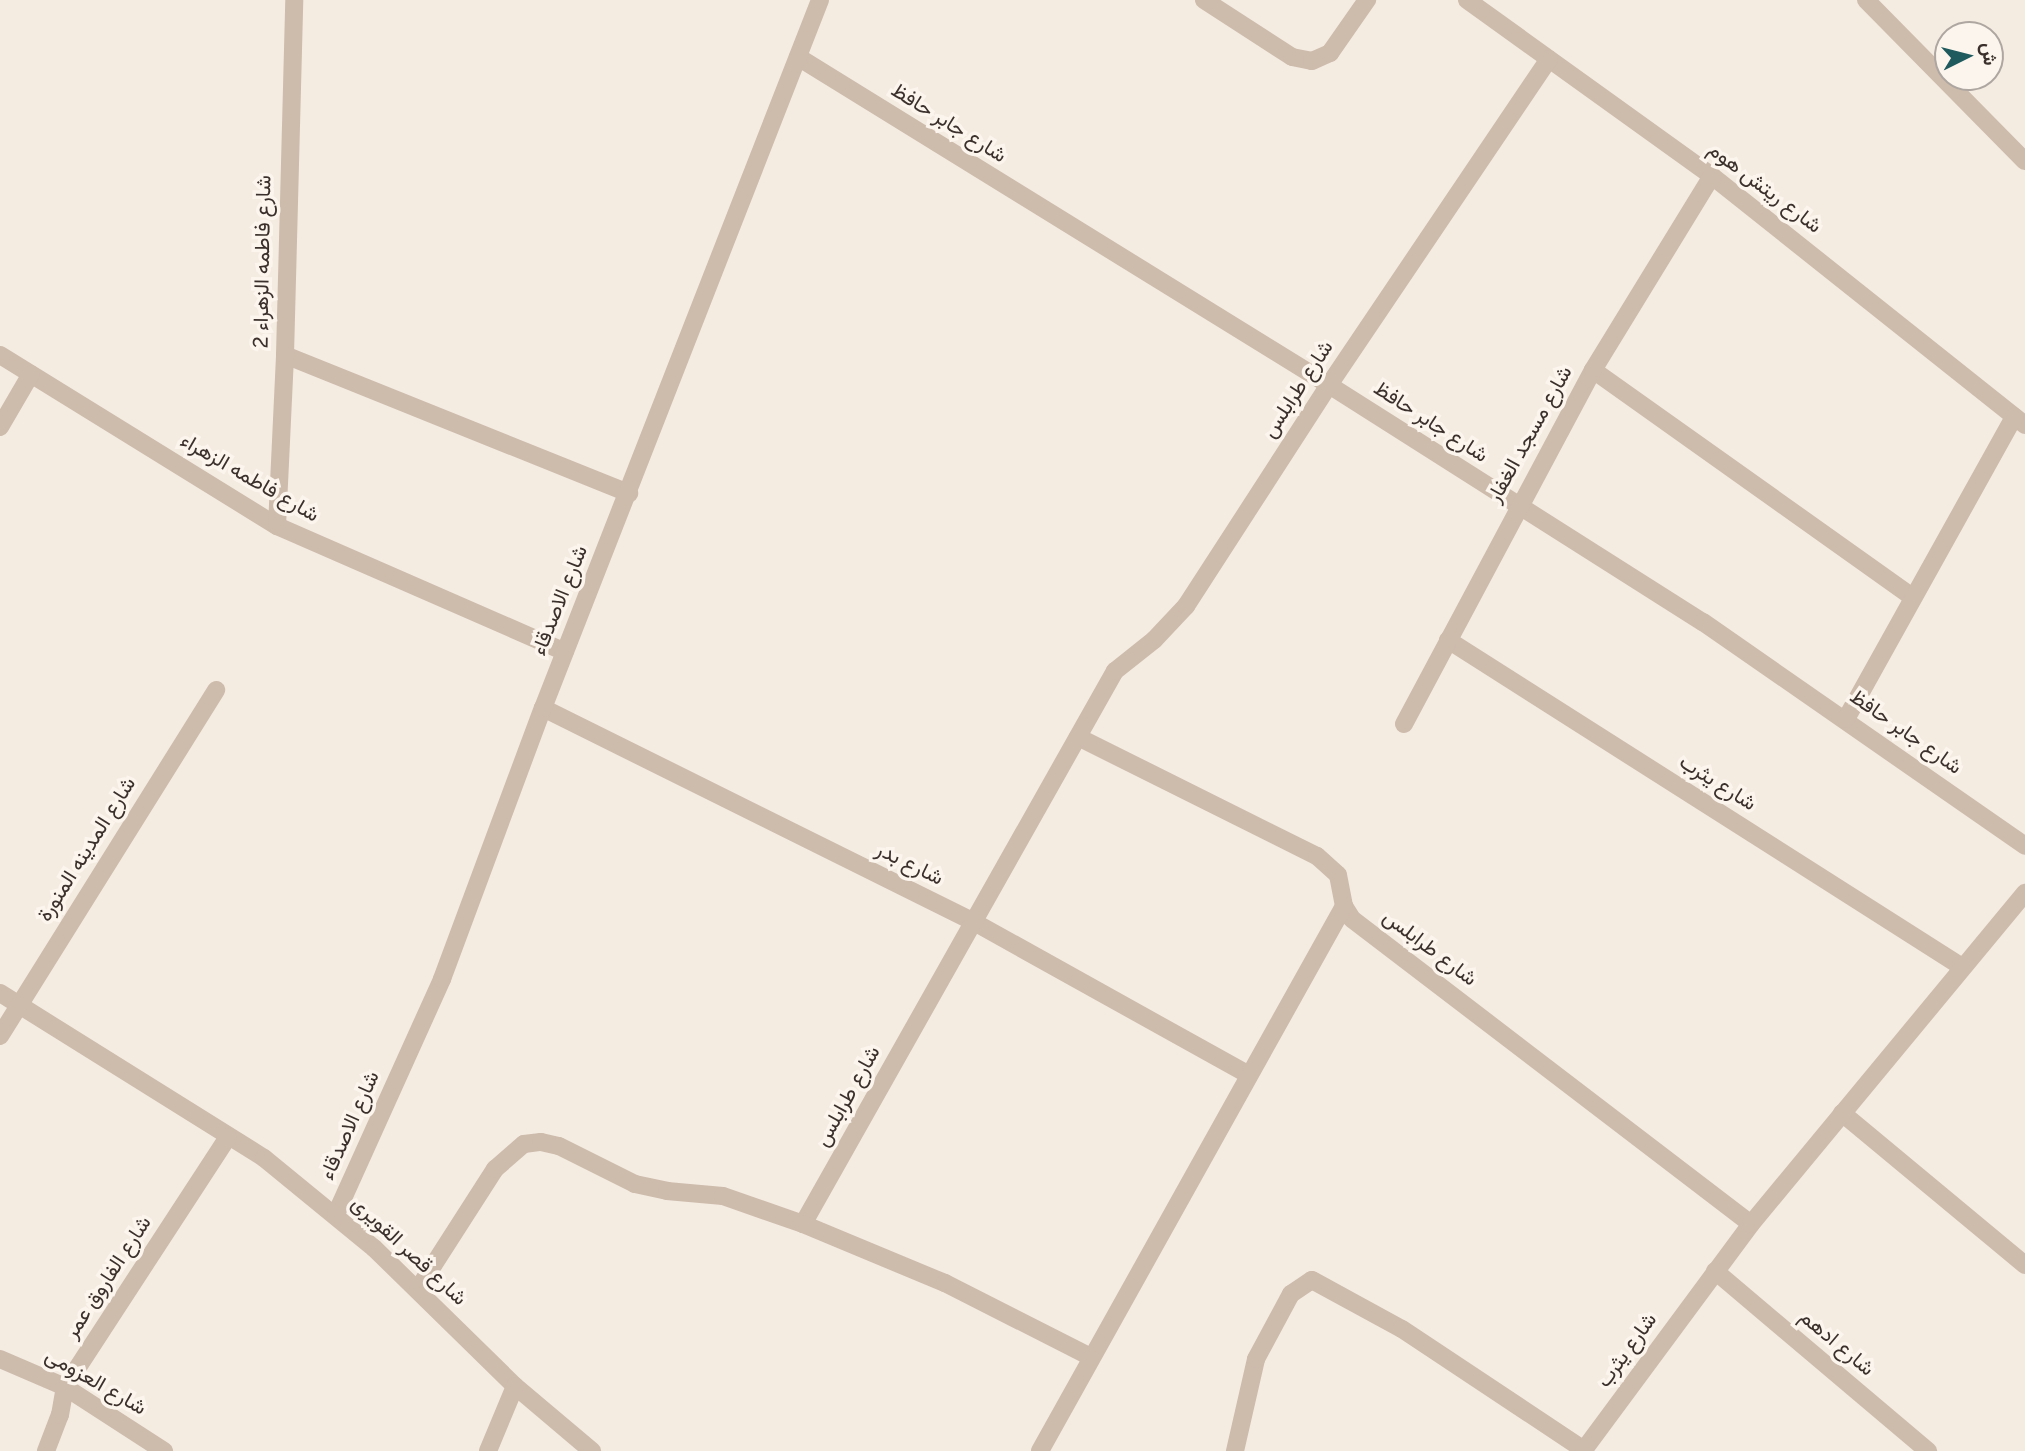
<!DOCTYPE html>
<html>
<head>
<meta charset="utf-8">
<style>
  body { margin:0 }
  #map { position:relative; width:2025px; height:1451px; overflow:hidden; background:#f4ebe1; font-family:Overpass,Vazirmatn,sans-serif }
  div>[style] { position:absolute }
  .lane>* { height:18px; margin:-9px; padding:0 9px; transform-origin:9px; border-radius:9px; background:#cdbbac }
  .street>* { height:18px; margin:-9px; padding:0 9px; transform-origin:9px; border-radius:9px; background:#cdbbac }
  span { translate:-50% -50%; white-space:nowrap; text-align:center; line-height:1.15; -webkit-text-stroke:7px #fbf5ee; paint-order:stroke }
  .street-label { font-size:21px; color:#3b302b }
  .north { position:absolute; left:1934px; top:21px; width:70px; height:70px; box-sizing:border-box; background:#fbf5ee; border:2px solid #aea6a0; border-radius:50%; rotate:84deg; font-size:19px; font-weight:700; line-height:28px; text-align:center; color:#3b302b }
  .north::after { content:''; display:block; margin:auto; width:24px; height:32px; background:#1f5a5e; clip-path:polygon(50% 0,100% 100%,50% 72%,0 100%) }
</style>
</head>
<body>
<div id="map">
  <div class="lane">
    <div style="left:1204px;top:0;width:105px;rotate:32.9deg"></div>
    <div style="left:1292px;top:57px;width:20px;rotate:11deg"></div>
    <div style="left:1312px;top:61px;width:20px;rotate:-24deg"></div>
    <div style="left:1330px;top:53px;width:65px;rotate:-55.1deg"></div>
  </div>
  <div class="street">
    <div style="left:1467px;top:0;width:302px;rotate:35.7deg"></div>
    <div style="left:1712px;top:176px;width:400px;rotate:38.5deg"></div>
    <div style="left:1866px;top:0;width:226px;rotate:45.4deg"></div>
    <div style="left:798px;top:57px;width:624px;rotate:31.7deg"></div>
    <div style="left:1329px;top:385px;width:443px;rotate:32.4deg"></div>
    <div style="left:1703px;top:622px;width:392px;rotate:34.8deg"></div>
    <div style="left:0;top:355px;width:326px;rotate:31.7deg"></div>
    <div style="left:277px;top:526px;width:314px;rotate:23.6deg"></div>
    <div style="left:285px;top:355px;width:371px;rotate:21.9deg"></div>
    <div style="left:1593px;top:370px;width:392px;rotate:35.4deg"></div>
    <div style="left:0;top:427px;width:61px;rotate:-59.7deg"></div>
    <div style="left:277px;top:526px;width:171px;rotate:-87.3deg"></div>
    <div style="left:285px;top:355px;width:355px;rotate:-88.5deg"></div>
    <div style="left:1448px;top:640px;width:609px;rotate:32.46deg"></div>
    <div style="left:543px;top:708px;width:481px;rotate:26.4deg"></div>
    <div style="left:974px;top:922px;width:312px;rotate:29.1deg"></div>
    <div style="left:1846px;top:719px;width:346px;rotate:-60.9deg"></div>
    <div style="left:1404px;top:724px;width:401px;rotate:-61.9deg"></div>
    <div style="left:1593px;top:370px;width:228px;rotate:-58.5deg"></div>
    <div style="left:1078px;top:737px;width:267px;rotate:26.5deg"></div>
    <div style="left:1317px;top:856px;width:28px;rotate:42deg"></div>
    <div style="left:1338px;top:875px;width:32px;rotate:79deg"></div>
    <div style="left:1344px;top:906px;width:15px;rotate:58deg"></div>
    <div style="left:1352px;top:919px;width:502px;rotate:37.39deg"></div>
    <div style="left:0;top:993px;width:311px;rotate:32deg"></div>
    <div style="left:264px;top:1158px;width:142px;rotate:39.3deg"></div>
    <div style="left:374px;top:1248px;width:197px;rotate:44.4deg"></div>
    <div style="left:515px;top:1386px;width:101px;rotate:40.2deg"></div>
    <div style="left:0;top:1036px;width:408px;rotate:-58deg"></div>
    <div style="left:1842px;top:1113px;width:238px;rotate:39.7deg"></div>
    <div style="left:336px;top:1214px;width:258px;rotate:-65.7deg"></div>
    <div style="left:442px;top:979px;width:289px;rotate:-69.6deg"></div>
    <div style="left:543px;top:708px;width:760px;rotate:-68.63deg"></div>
    <div style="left:803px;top:1224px;width:635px;rotate:-60.57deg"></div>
    <div style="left:1115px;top:671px;width:50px;rotate:-38.5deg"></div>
    <div style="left:1154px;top:640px;width:47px;rotate:-46.7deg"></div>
    <div style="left:1186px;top:606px;width:263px;rotate:-57.1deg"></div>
    <div style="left:1329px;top:385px;width:393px;rotate:-56deg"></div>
    <div style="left:1715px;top:1271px;width:279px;rotate:40.2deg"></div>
    <div style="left:418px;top:1289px;width:143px;rotate:-57.3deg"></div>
    <div style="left:495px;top:1169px;width:38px;rotate:-41deg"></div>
    <div style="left:524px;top:1144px;width:17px;rotate:-7deg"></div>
    <div style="left:541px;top:1142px;width:18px;rotate:13deg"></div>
    <div style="left:559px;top:1146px;width:85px;rotate:26.6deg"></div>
    <div style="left:635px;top:1184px;width:33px;rotate:12deg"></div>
    <div style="left:667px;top:1191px;width:56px;rotate:5.1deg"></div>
    <div style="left:723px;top:1196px;width:85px;rotate:19.3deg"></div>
    <div style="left:803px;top:1224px;width:154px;rotate:22.6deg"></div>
    <div style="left:945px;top:1283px;width:164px;rotate:26.9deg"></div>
    <div style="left:0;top:1359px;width:71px;rotate:23.3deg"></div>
    <div style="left:65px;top:1387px;width:118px;rotate:32.9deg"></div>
    <div style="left:46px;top:1451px;width:39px;rotate:-69deg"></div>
    <div style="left:60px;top:1415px;width:28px;rotate:-80deg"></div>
    <div style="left:65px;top:1387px;width:298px;rotate:-56.9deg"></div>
    <div style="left:488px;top:1451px;width:70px;rotate:-67.4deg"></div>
    <div style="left:1040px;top:1451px;width:624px;rotate:-60.85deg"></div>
    <div style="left:1235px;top:1451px;width:94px;rotate:-77.1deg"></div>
    <div style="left:1256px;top:1359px;width:74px;rotate:-61.7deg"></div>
    <div style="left:1291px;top:1294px;width:25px;rotate:-34deg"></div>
    <div style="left:1312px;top:1280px;width:102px;rotate:28.6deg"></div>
    <div style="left:1402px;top:1329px;width:219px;rotate:33.6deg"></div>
    <div style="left:1583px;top:1451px;width:282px;rotate:-53.5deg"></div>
    <div style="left:1751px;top:1224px;width:430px;rotate:-50.4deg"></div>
  </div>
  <div class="street-label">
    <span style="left:948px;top:124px;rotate:32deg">شارع جابر حافظ</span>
    <span style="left:1764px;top:189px;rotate:37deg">شارع ريتش هوم</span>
    <span style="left:264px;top:262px;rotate:-89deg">شارع فاطمه الزهراء 2</span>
    <span style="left:1299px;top:390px;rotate:-57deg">شارع طرابلس</span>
    <span style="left:1430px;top:423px;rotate:33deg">شارع جابر حافظ</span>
    <span style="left:1531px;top:435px;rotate:-61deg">شارع مسجد الغفار</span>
    <span style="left:249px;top:479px;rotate:30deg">شارع فاطمه الزهراء</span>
    <span style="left:561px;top:601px;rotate:-68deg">شارع الاصدقاء</span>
    <span style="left:1905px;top:733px;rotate:35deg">شارع جابر حافظ</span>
    <span style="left:1717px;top:784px;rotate:32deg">شارع يثرب</span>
    <span style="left:88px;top:850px;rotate:-58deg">شارع المدينه المنورة</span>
    <span style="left:909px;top:865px;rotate:26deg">شارع بدر</span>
    <span style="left:1429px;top:949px;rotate:37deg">شارع طرابلس</span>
    <span style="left:849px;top:1097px;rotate:-61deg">شارع طرابلس</span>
    <span style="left:351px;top:1126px;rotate:-66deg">شارع الاصدقاء</span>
    <span style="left:408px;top:1252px;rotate:43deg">شارع قصر القويرى</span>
    <span style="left:109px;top:1278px;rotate:-57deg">شارع الفاروق عمر</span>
    <span style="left:1836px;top:1344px;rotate:40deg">شارع ادهم</span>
    <span style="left:1628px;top:1351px;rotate:-54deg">شارع يثرب</span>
    <span style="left:95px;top:1383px;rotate:30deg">شارع العزومى</span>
  </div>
  <div class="north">ش</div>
</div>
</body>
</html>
